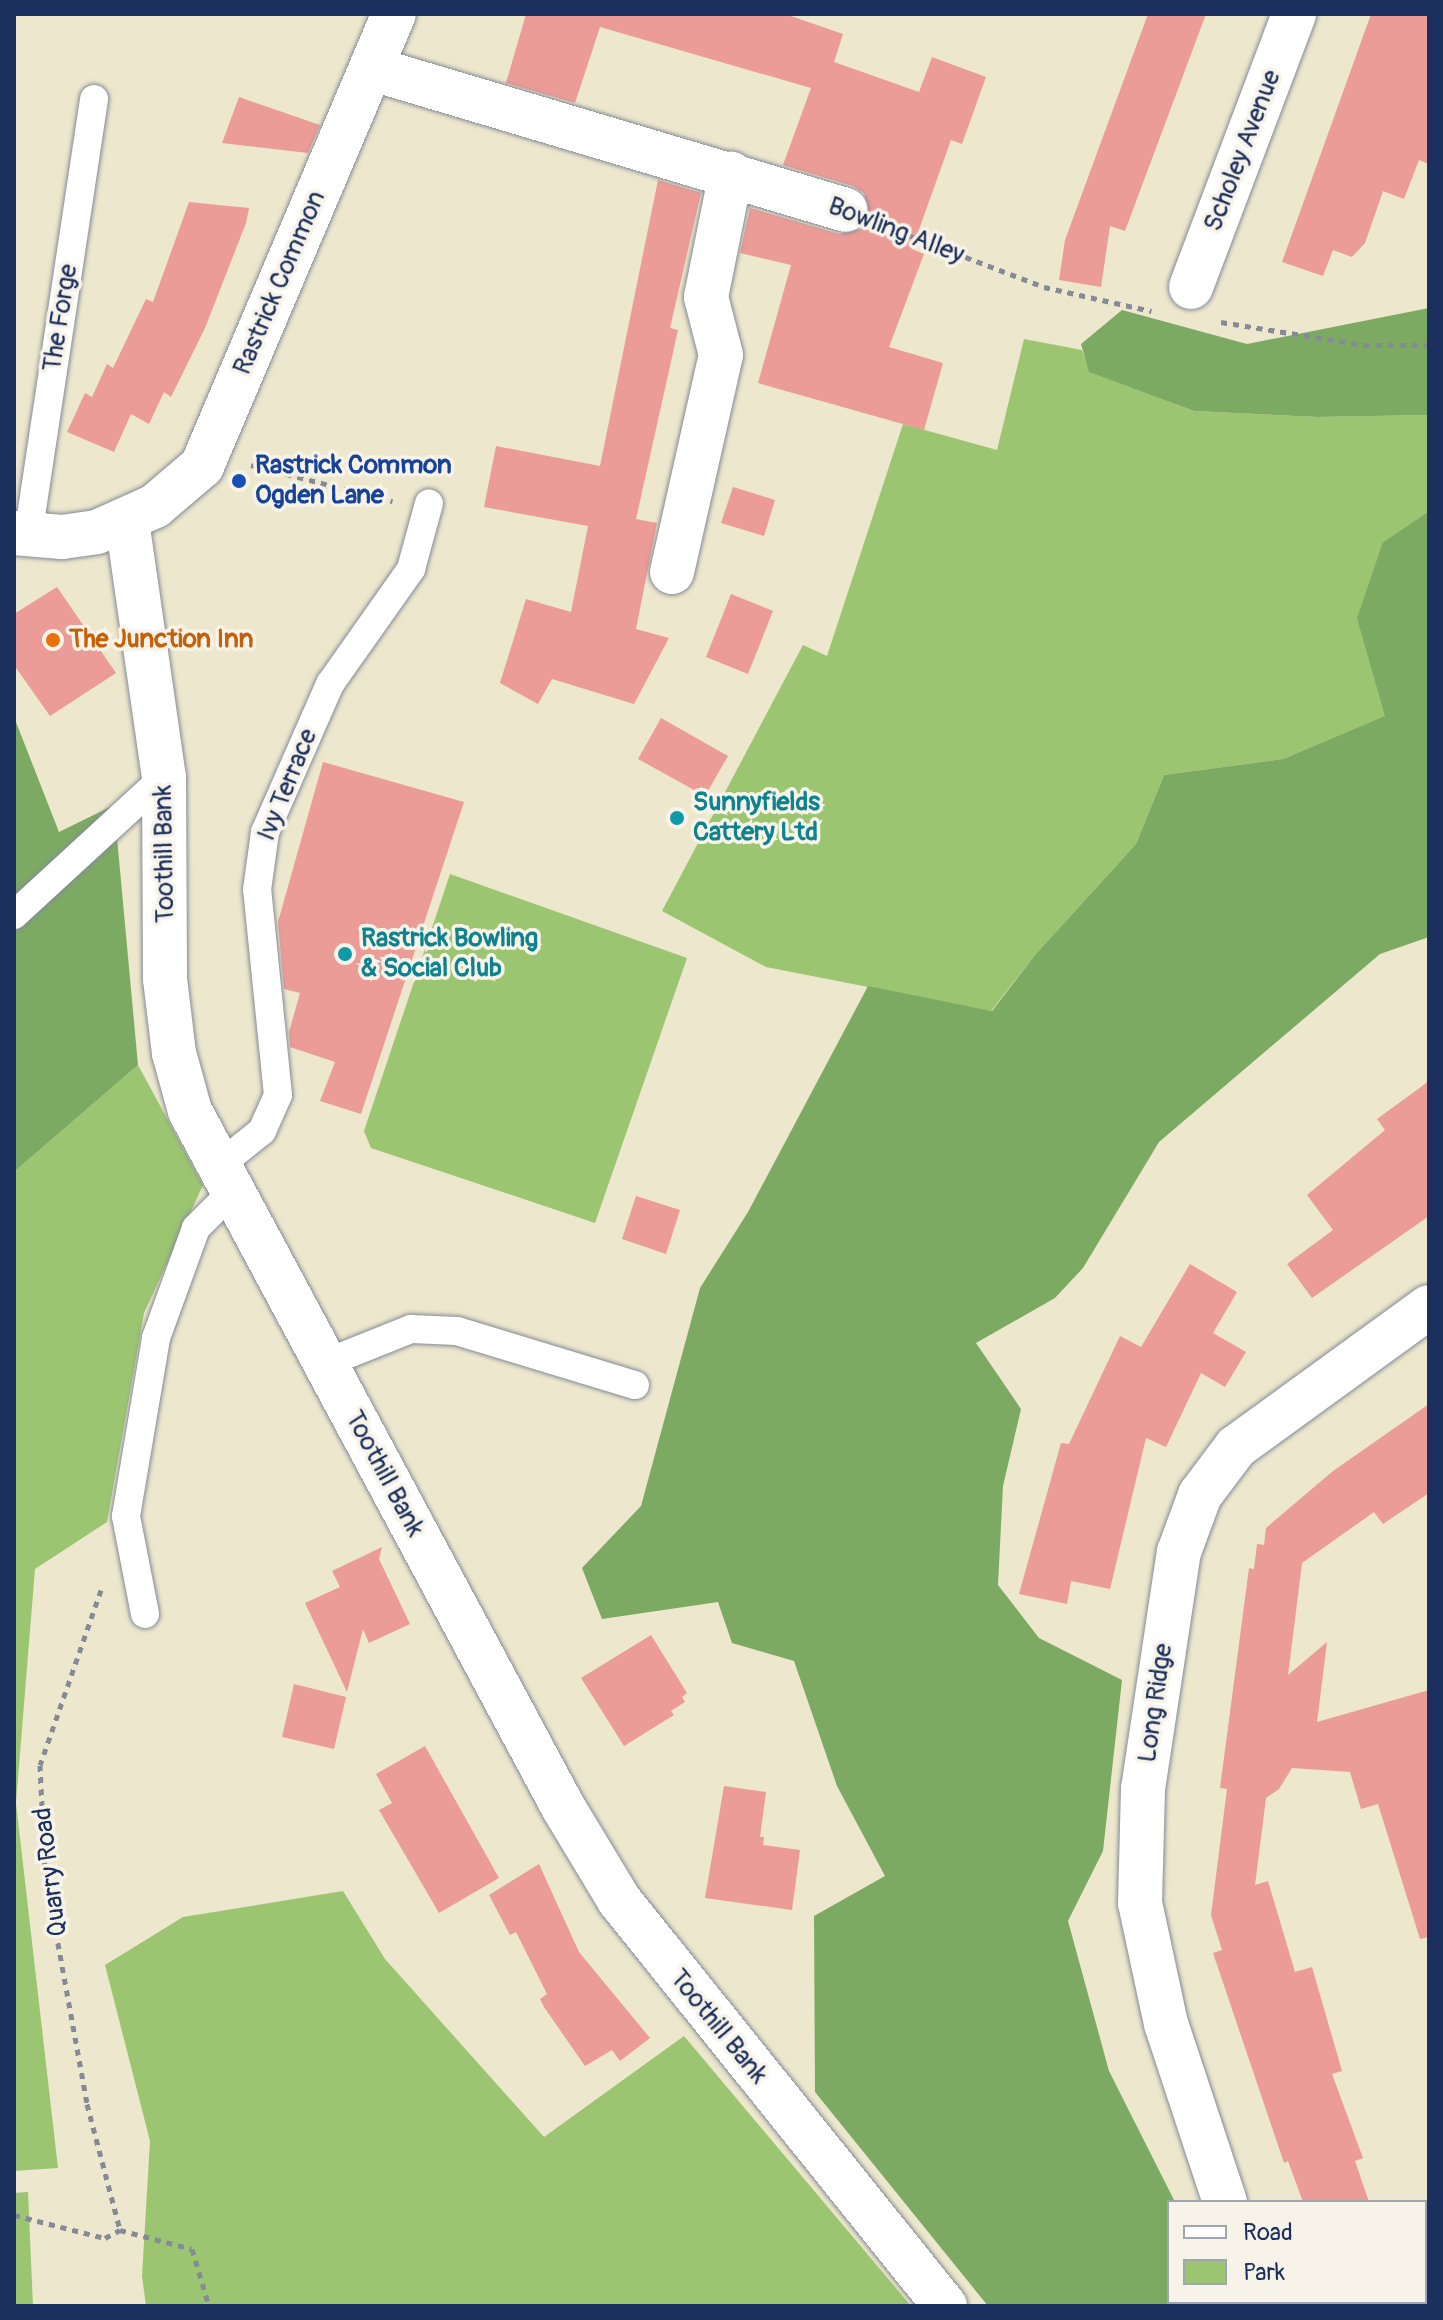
<!DOCTYPE html>
<html>
<head>
<meta charset="utf-8">
<style>
  body { margin:0 }
  #map { position:relative; width:1443px; height:2320px; overflow:hidden; background:#ede7cd; font-family:Pangolin,sans-serif }
  div>[style] { position:absolute }
  .green>* { inset:0; background:#9cc571 }
  .forest>* { inset:0; background:#7daa63 }
  .building>* { inset:0; background:#eb9c97 }
  .path>* { height:5px; margin-top:-2.5px; transform-origin:0; background:repeating-linear-gradient(90deg,#848b96 0 6px,transparent 0 12px) }
  .roads { filter:drop-shadow(0 0 2px #848b96) drop-shadow(0 0 2px #848b96) }
  .service>* { height:28px; margin:-14px; padding:0 14px; transform-origin:14px; border-radius:14px; background:#fff }
  .minor>* { height:44px; margin:-22px; padding:0 22px; transform-origin:22px; border-radius:22px; background:#fff }
  .tertiary>* { height:44px; margin:-22px; padding:0 22px; transform-origin:22px; border-radius:22px; background:#fff }
  .dots>* { width:22px; height:22px; translate:-50% -50%; box-sizing:border-box; border:4px solid #f7f3e8; border-radius:50% }
  span { translate:-50% -50%; white-space:nowrap; text-align:center; line-height:1.15; -webkit-text-stroke:7px #f7f3e8; paint-order:stroke }
  .street-label { font-size:26px; color:#1b2f5e }
  .transit-label { font-size:26px; color:#164399; font-weight:700 }
  .left { translate:0 -50%; text-align:left }
  .food-label { font-size:26px; color:#c56008; font-weight:700 }
  .culture-label { font-size:26px; color:#0d838f; font-weight:700 }
  .frame { position:absolute; inset:0; border:16px solid #1b2f5e; pointer-events:none }
  .legend { position:absolute; left:1167px; top:2200px; width:260px; height:104px; box-sizing:border-box; background:#f7f3e8; border:2px solid #9fa5b1; margin:0; padding:10px 14px; list-style:none; font-size:24px; color:#1b2f5e }
  .legend li { display:flex; align-items:center; gap:16px; height:40px }
  .legend b { width:40px; border:2px solid #9fa5b1 }
</style>
</head>
<body>
<div id="map">
  <div class="green">
    <div style="clip-path:polygon(1024px 339px,1082px 350px,1090px 372px,1194px 411px,1317px 417px,1429px 415px,1429px 511px,1383px 542px,1386px 716px,1283px 759px,1164px 775px,1136px 844px,1035px 955px,991px 1011px,766px 967px,662px 911px,803px 645px,827px 656px,903px 424px,997px 450px)"></div>
    <div style="clip-path:polygon(450px 874px,687px 958px,595px 1223px,371px 1148px,364px 1131px)"></div>
    <div style="clip-path:polygon(138px 1065px,203px 1185px,144px 1313px,107px 1522px,35px 1569px,16px 1803px,58px 2168px,14px 2171px,14px 1172px)"></div>
    <div style="clip-path:polygon(343px 1891px,385px 1959px,544px 2137px,684px 2036px,911px 2306px,146px 2306px,142px 2276px,150px 2141px,105px 1965px,183px 1917px)"></div>
    <div style="clip-path:polygon(28px 2192px,33px 2306px,14px 2306px,14px 2193px)"></div>
  </div>
  <div class="forest">
    <div style="clip-path:polygon(1429px 308px,1429px 415px,1317px 417px,1194px 411px,1089px 372px,1081px 344px,1122px 310px,1247px 344px)"></div>
    <div style="clip-path:polygon(1429px 511px,1429px 937px,1380px 954px,1159px 1142px,1083px 1268px,1055px 1298px,976px 1343px,1021px 1409px,1003px 1486px,998px 1585px,1039px 1638px,1122px 1680px,1103px 1851px,1068px 1921px,1109px 2071px,1175px 2202px,1169px 2202px,1169px 2302px,1212px 2306px,988px 2306px,815px 2092px,814px 1916px,885px 1876px,837px 1786px,794px 1661px,732px 1643px,718px 1602px,602px 1619px,582px 1568px,641px 1506px,700px 1288px,748px 1212px,868px 986px,992px 1011px,1035px 955px,1136px 844px,1164px 775px,1283px 759px,1385px 716px,1357px 618px,1383px 542px)"></div>
    <div style="clip-path:polygon(14px 717px,59px 832px,114px 805px,138px 1065px,14px 1172px)"></div>
  </div>
  <div class="building">
    <div style="clip-path:polygon(526px 14px,785px 14px,843px 34px,834px 62px,919px 92px,932px 57px,986px 77px,962px 144px,951px 140px,912px 249px,924px 254px,889px 347px,943px 363px,924px 430px,758px 383px,791px 265px,740px 253px,750px 208px,839px 234px,862px 229px,869px 216px,864px 193px,853px 186px,783px 165px,811px 88px,600px 27px,575px 103px,506px 83px)"></div>
    <div style="clip-path:polygon(1148px 14px,1206px 14px,1125px 231px,1110px 226px,1101px 287px,1059px 280px,1065px 240px)"></div>
    <div style="clip-path:polygon(1371px 14px,1429px 14px,1429px 164px,1419px 160px,1404px 199px,1383px 191px,1365px 243px,1352px 257px,1333px 250px,1323px 276px,1282px 262px)"></div>
    <div style="clip-path:polygon(239px 97px,320px 125px,308px 153px,222px 143px)"></div>
    <div style="clip-path:polygon(658px 180px,701px 193px,670px 328px,678px 330px,636px 519px,657px 523px,636px 629px,669px 638px,634px 704px,552px 679px,538px 704px,500px 683px,526px 599px,571px 612px,588px 526px,484px 507px,496px 446px,600px 466px)"></div>
    <div style="clip-path:polygon(189px 202px,249px 208px,246px 223px,205px 328px,171px 397px,164px 392px,149px 424px,131px 414px,114px 452px,67px 432px,85px 393px,92px 397px,107px 364px,113px 368px,146px 299px,153px 302px)"></div>
    <div style="clip-path:polygon(733px 487px,775px 500px,764px 536px,721px 523px)"></div>
    <div style="clip-path:polygon(57px 587px,116px 673px,50px 716px,14px 665px,14px 614px)"></div>
    <div style="clip-path:polygon(731px 594px,773px 611px,748px 674px,706px 657px)"></div>
    <div style="clip-path:polygon(661px 718px,728px 756px,705px 796px,638px 759px)"></div>
    <div style="clip-path:polygon(323px 762px,464px 802px,361px 1114px,320px 1101px,335px 1062px,290px 1047px,289px 1032px,300px 993px,284px 989px,278px 922px)"></div>
    <div style="clip-path:polygon(1429px 1081px,1429px 1216px,1312px 1298px,1287px 1264px,1333px 1230px,1307px 1195px,1385px 1130px,1377px 1119px)"></div>
    <div style="clip-path:polygon(636px 1196px,680px 1210px,666px 1254px,622px 1239px)"></div>
    <div style="clip-path:polygon(1190px 1264px,1237px 1292px,1213px 1333px,1246px 1352px,1225px 1387px,1201px 1373px,1166px 1447px,1146px 1438px,1110px 1589px,1071px 1581px,1067px 1604px,1019px 1594px,1061px 1443px,1069px 1444px,1120px 1336px,1141px 1347px)"></div>
    <div style="clip-path:polygon(1429px 1404px,1429px 1493px,1383px 1524px,1374px 1512px,1302px 1563px,1288px 1675px,1327px 1642px,1317px 1722px,1429px 1690px,1429px 1937px,1420px 1939px,1378px 1804px,1361px 1809px,1350px 1772px,1292px 1768px,1279px 1789px,1266px 1798px,1255px 1885px,1268px 1881px,1295px 1972px,1312px 1967px,1342px 2071px,1332px 2074px,1363px 2158px,1355px 2161px,1369px 2202px,1303px 2202px,1288px 2161px,1284px 2163px,1213px 1953px,1222px 1950px,1211px 1915px,1227px 1789px,1220px 1788px,1249px 1568px,1254px 1569px,1257px 1544px,1264px 1545px,1266px 1528px,1333px 1471px)"></div>
    <div style="clip-path:polygon(382px 1547px,379px 1559px,410px 1624px,369px 1643px,363px 1629px,347px 1692px,305px 1603px,340px 1587px,332px 1571px)"></div>
    <div style="clip-path:polygon(651px 1635px,687px 1693px,682px 1697px,685px 1702px,671px 1711px,674px 1715px,624px 1746px,581px 1678px)"></div>
    <div style="clip-path:polygon(294px 1684px,346px 1697px,334px 1749px,282px 1737px)"></div>
    <div style="clip-path:polygon(425px 1746px,499px 1878px,439px 1913px,379px 1810px,392px 1803px,376px 1774px)"></div>
    <div style="clip-path:polygon(724px 1786px,766px 1792px,760px 1837px,764px 1837px,763px 1845px,800px 1850px,792px 1910px,705px 1898px)"></div>
    <div style="clip-path:polygon(539px 1864px,579px 1952px,650px 2038px,620px 2061px,612px 2050px,585px 2066px,544px 2007px,540px 1999px,547px 1994px,516px 1932px,510px 1935px,489px 1895px)"></div>
  </div>
  <div class="path">
    <div style="left:887px;top:227px;width:168px;rotate:20.9deg"></div>
    <div style="left:1044px;top:287px;width:110px;rotate:12.6deg"></div>
    <div style="left:1221px;top:322px;width:145px;rotate:9.1deg"></div>
    <div style="left:1364px;top:345px;width:65px"></div>
    <div style="left:251px;top:465px;width:146px;rotate:14.3deg"></div>
    <div style="left:101px;top:1590px;width:185px;rotate:109.2deg"></div>
    <div style="left:40px;top:1765px;width:107px;rotate:87.3deg"></div>
    <div style="left:45px;top:1872px;width:236px;rotate:79.7deg"></div>
    <div style="left:87px;top:2104px;width:130px;rotate:75.3deg"></div>
    <div style="left:14px;top:2215px;width:94px;rotate:14.2deg"></div>
    <div style="left:105px;top:2238px;width:17px;rotate:-28deg"></div>
    <div style="left:120px;top:2230px;width:74px;rotate:14.8deg"></div>
    <div style="left:192px;top:2249px;width:59px;rotate:73.4deg"></div>
  </div>
  <div class="roads">
    <div class="service">
      <div style="left:28px;top:536px;width:442px;rotate:-81.4deg"></div>
      <div style="left:14px;top:915px;width:204px;rotate:-42.6deg"></div>
      <div style="left:217px;top:1167px;width:58px;rotate:-38.7deg"></div>
      <div style="left:262px;top:1131px;width:39px;rotate:-66deg"></div>
      <div style="left:278px;top:1095px;width:206px;rotate:-95.8deg"></div>
      <div style="left:257px;top:890px;width:59px;rotate:-82.1deg"></div>
      <div style="left:265px;top:832px;width:162px;rotate:-66.3deg"></div>
      <div style="left:330px;top:684px;width:141px;rotate:-54.8deg"></div>
      <div style="left:411px;top:569px;width:68px;rotate:-74.7deg"></div>
      <div style="left:326px;top:1363px;width:92px;rotate:-21.8deg"></div>
      <div style="left:411px;top:1329px;width:46px;rotate:2.5deg"></div>
      <div style="left:457px;top:1331px;width:186px;rotate:16.9deg"></div>
      <div style="left:145px;top:1614px;width:100px;rotate:-101deg"></div>
      <div style="left:126px;top:1516px;width:181px;rotate:-80.4deg"></div>
      <div style="left:156px;top:1338px;width:117px;rotate:-70deg"></div>
      <div style="left:196px;top:1228px;width:49px;rotate:-45deg"></div>
    </div>
    <div class="minor">
      <div style="left:373px;top:69px;width:493px;rotate:16.6deg"></div>
      <div style="left:1191px;top:287px;width:292px;rotate:-69.3deg"></div>
      <div style="left:672px;top:572px;width:222px;rotate:-77.3deg"></div>
      <div style="left:721px;top:355px;width:60px;rotate:-104.5deg"></div>
      <div style="left:706px;top:297px;width:126px;rotate:-78.6deg"></div>
      <div style="left:1225px;top:2202px;width:188px;rotate:-108.3deg"></div>
      <div style="left:1166px;top:2024px;width:124px;rotate:-102.1deg"></div>
      <div style="left:1140px;top:1903px;width:114px;rotate:-88.5deg"></div>
      <div style="left:1143px;top:1789px;width:240px;rotate:-81.4deg"></div>
      <div style="left:1179px;top:1552px;width:61px;rotate:-69.8deg"></div>
      <div style="left:1200px;top:1495px;width:60px;rotate:-53.1deg"></div>
      <div style="left:1236px;top:1447px;width:238px;rotate:-36deg"></div>
      <div style="left:1257px;top:2302px;width:4px;rotate:76deg"></div>
    </div>
    <div class="tertiary">
      <div style="left:127px;top:521px;width:259px;rotate:81.8deg"></div>
      <div style="left:164px;top:777px;width:202px;rotate:89.7deg"></div>
      <div style="left:165px;top:979px;width:75px;rotate:83.1deg"></div>
      <div style="left:174px;top:1053px;width:60px;rotate:74.6deg"></div>
      <div style="left:190px;top:1111px;width:790px;rotate:61.81deg"></div>
      <div style="left:563px;top:1807px;width:109px;rotate:58.9deg"></div>
      <div style="left:619px;top:1900px;width:521px;rotate:51.24deg"></div>
      <div style="left:14px;top:533px;width:48px;rotate:4.8deg"></div>
      <div style="left:62px;top:537px;width:35px;rotate:-8deg"></div>
      <div style="left:97px;top:532px;width:64px;rotate:-24.1deg"></div>
      <div style="left:155px;top:506px;width:62px;rotate:-40.4deg"></div>
      <div style="left:202px;top:466px;width:491px;rotate:-67deg"></div>
    </div>
  </div>
  <div class="dots">
    <div style="left:239px;top:481px;background:#1a4fb4"></div>
    <div style="left:53px;top:640px;background:#e8710a"></div>
    <div style="left:677px;top:818px;background:#0f9aa8"></div>
    <div style="left:345px;top:954px;background:#0f9aa8"></div>
  </div>
  <div class="street-label">
    <span style="left:1243px;top:151px;rotate:-69deg">Scholey Avenue</span>
    <span style="left:896px;top:231px;rotate:21deg">Bowling Alley</span>
    <span style="left:280px;top:283px;rotate:-67deg">Rastrick Common</span>
    <span style="left:61px;top:318px;rotate:-81deg">The Forge</span>
    <span style="left:288px;top:785px;rotate:-68deg">Ivy Terrace</span>
    <span style="left:165px;top:854px;rotate:-91deg">Toothill Bank</span>
    <span style="left:384px;top:1474px;rotate:62deg">Toothill Bank</span>
    <span style="left:1156px;top:1703px;rotate:-82deg">Long Ridge</span>
    <span style="left:51px;top:1872px;rotate:-97deg">Quarry Road</span>
    <span style="left:718px;top:2027px;rotate:51deg">Toothill Bank</span>
  </div>
  <div class="transit-label">
    <span class="left" style="left:255px;top:481px">Rastrick Common<br>Ogden Lane</span>
  </div>
  <div class="food-label">
    <span class="left" style="left:69px;top:640px">The Junction Inn</span>
  </div>
  <div class="culture-label">
    <span class="left" style="left:693px;top:818px">Sunnyfields<br>Cattery Ltd</span>
    <span class="left" style="left:361px;top:954px">Rastrick Bowling<br>&amp; Social Club</span>
  </div>
  <div class="frame"></div>
  <ul class="legend">
  <li><b style="height:10px;background:#fff"></b>Road</li>
  <li><b style="height:22px;background:#9cc571"></b>Park</li>
  </ul>
</div>
</body>
</html>
